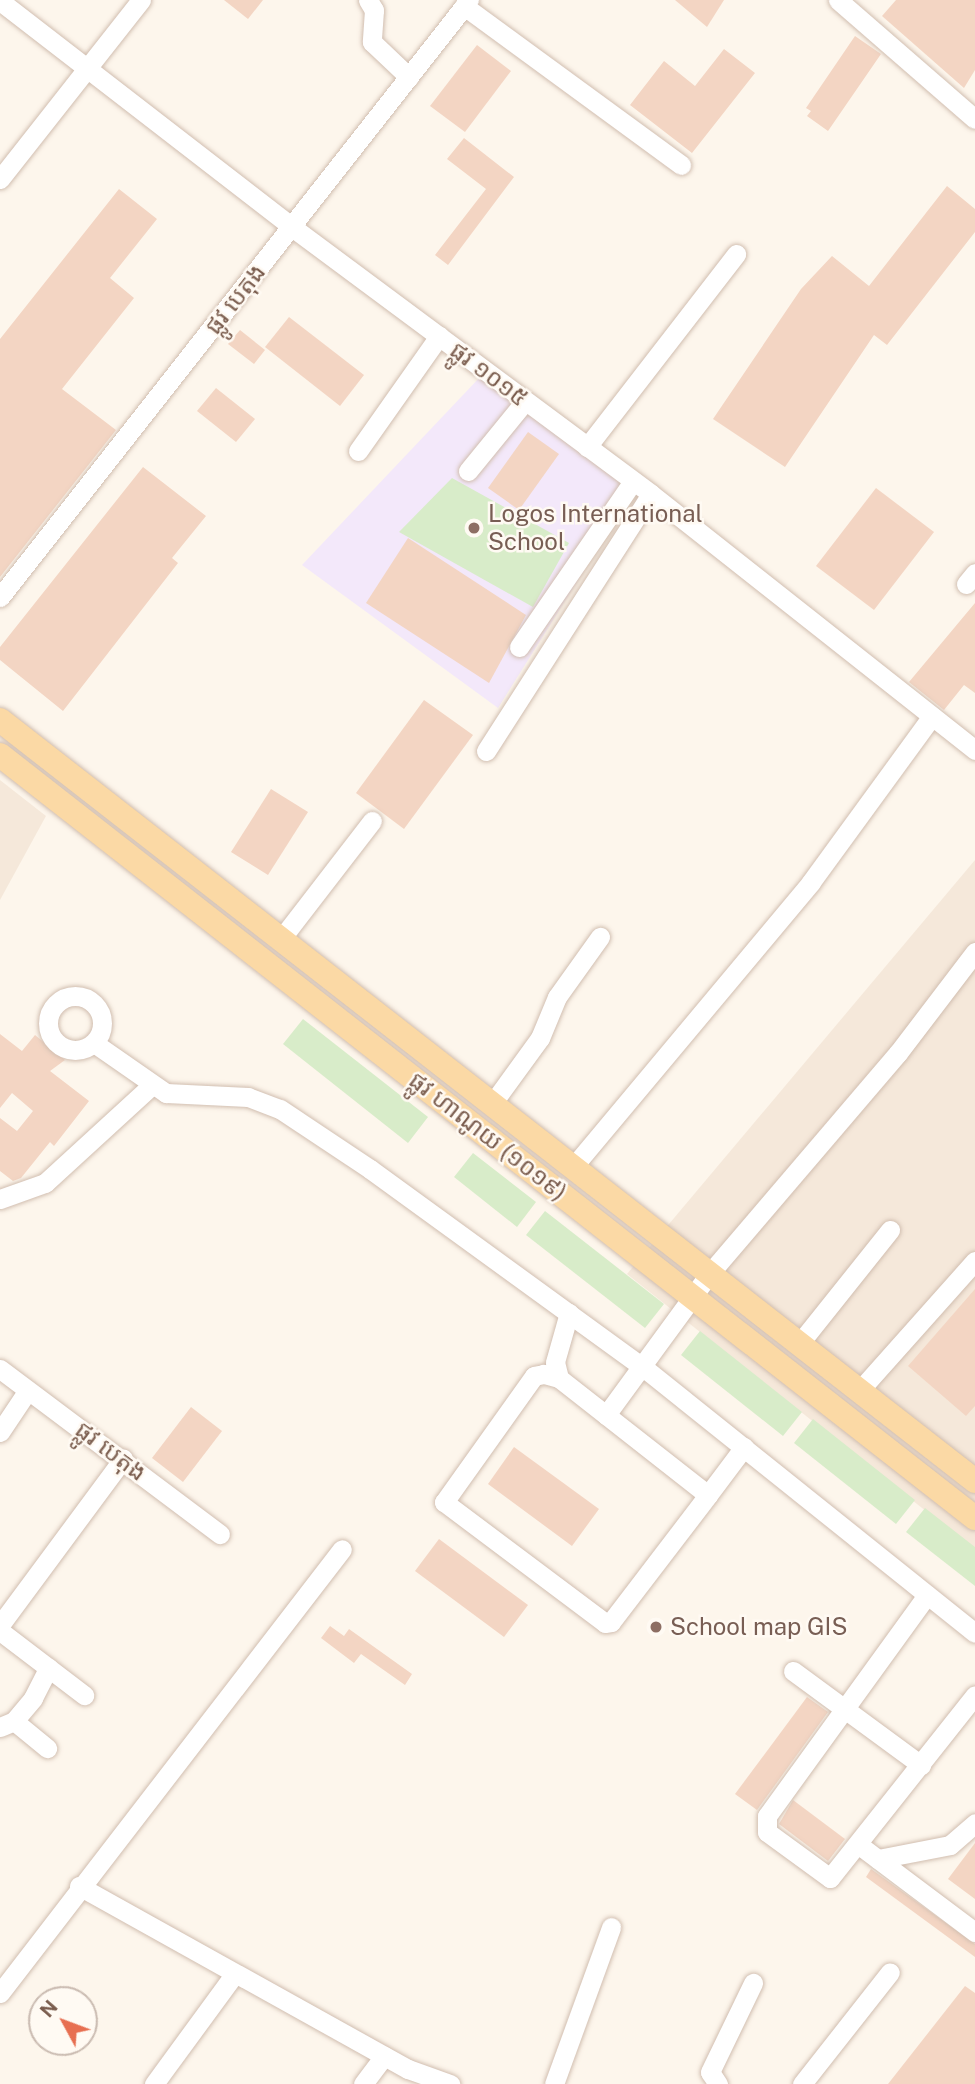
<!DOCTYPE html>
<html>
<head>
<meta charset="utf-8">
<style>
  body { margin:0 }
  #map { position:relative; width:975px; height:2084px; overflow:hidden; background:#fdf6ec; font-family:"Public Sans","Noto Sans Khmer",sans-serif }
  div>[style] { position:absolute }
  .residential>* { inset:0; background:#f5e8da }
  .education>* { inset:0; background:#f3e8fa }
  .green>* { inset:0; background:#d8ecc9 }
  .building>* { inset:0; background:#f3d5c3 }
  .roads { filter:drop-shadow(0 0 2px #d1beb0) drop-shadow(0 0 2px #d1beb0) }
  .minor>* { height:19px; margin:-9.5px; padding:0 9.5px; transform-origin:9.5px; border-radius:9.5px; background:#fff }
  .minor>.ring { margin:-9.5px; padding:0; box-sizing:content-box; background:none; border:19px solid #fff; border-radius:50% }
  .major>* { height:24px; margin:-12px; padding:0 12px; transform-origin:12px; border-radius:12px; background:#fbd9a5 }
  .dots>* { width:19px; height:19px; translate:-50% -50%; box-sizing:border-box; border:4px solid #fffaf3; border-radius:50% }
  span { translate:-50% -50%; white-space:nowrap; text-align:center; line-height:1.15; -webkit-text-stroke:5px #fffaf3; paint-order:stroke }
  .street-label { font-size:24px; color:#7a5c4d }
  .education-label { font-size:24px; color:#785e54 }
  .left { translate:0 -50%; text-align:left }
  .north { position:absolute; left:28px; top:1986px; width:70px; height:70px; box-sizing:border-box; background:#fffaf3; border:2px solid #cabbb1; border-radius:50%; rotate:311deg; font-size:19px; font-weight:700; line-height:28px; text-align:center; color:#7a5c4d }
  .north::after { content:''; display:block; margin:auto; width:24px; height:32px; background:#e76f51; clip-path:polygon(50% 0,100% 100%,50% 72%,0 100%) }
</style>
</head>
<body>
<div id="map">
  <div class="residential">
    <div style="clip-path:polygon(0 780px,46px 816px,0 900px)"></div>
    <div style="clip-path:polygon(975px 860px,975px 1550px,627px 1274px)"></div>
  </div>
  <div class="education">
    <div style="clip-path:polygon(481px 376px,634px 491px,498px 708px,302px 565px)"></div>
  </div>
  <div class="green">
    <div style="clip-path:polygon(452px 478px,569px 543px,533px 607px,399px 532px)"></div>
    <div style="clip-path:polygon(303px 1019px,428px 1117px,408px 1143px,283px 1044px)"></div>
    <div style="clip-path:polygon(473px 1153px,536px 1202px,517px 1227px,454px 1177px)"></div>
    <div style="clip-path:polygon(545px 1211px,664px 1304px,645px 1328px,526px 1235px)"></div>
    <div style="clip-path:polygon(700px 1331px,802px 1412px,783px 1436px,681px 1355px)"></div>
    <div style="clip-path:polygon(813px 1419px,915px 1500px,896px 1524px,794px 1443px)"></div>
    <div style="clip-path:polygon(925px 1508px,975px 1547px,975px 1586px,906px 1532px)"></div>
  </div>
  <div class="building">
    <div style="clip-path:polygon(224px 0,263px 0,248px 19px)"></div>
    <div style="clip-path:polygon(675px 0,724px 0,707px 27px)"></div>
    <div style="clip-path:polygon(896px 0,975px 0,975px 70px,964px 88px,882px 16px)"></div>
    <div style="clip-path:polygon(855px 36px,881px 54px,828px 131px,807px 116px,811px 111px,806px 108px)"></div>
    <div style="clip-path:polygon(477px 45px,511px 71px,465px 132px,430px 106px)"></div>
    <div style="clip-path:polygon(724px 49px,755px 73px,692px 153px,630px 105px,664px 61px,695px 86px)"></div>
    <div style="clip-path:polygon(464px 138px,514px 177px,448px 265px,435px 255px,486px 189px,447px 159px)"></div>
    <div style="clip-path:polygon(947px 186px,975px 209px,975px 232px,887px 345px,874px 335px,785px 467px,713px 419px,801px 289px,832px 256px,869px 286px)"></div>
    <div style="clip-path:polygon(119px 189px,157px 219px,110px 278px,134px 298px,62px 389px,116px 430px,0 577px,0 339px)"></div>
    <div style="clip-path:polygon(289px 317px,364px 375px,340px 406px,265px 347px)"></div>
    <div style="clip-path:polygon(240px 330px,265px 350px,254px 364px,228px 344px)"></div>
    <div style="clip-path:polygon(216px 388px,255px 419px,236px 442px,197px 411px)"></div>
    <div style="clip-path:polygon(528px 432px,559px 454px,519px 510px,488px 488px)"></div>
    <div style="clip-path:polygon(143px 467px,206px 516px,172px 558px,178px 563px,63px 711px,0 660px,0 647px)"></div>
    <div style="clip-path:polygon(876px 488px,934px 532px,874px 610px,816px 566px)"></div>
    <div style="clip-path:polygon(408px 538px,526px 615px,489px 683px,366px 603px)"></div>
    <div style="clip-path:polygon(975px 603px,975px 693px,964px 685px,944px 710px,909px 682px)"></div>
    <div style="clip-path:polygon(424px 700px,473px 735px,404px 829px,356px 793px)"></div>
    <div style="clip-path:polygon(271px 789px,308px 812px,268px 875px,231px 852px)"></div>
    <div style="clip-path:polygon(0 1034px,22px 1051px,35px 1035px,65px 1060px,50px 1071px,89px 1101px,54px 1146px,50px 1142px,21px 1178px,13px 1181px,0 1171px,0 1118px,17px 1131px,33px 1111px,12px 1093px,0 1108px)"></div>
    <div style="clip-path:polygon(975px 1289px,975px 1406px,966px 1416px,908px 1366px)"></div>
    <div style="clip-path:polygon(191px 1407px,222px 1431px,183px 1482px,152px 1458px)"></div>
    <div style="clip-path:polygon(514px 1447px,599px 1509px,572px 1546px,488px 1484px)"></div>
    <div style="clip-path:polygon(439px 1539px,528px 1605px,504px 1637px,415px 1571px)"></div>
    <div style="clip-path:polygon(330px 1626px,344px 1636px,349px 1629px,412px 1674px,405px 1685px,361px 1654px,354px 1663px,321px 1638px)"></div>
    <div style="clip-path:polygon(807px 1697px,828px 1712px,757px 1810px,735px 1794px)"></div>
    <div style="clip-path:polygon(793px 1800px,845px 1839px,828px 1861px,779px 1824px)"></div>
    <div style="clip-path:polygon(975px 1843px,975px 1899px,948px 1879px)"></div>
    <div style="clip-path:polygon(871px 1869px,975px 1944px,975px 1957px,866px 1877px)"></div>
    <div style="clip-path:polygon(965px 1986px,975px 1993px,975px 2084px,888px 2084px)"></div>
  </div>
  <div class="roads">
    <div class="minor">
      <div style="left:368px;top:0;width:12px;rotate:59deg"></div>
      <div style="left:374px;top:10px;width:32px;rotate:94deg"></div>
      <div style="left:372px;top:42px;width:51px;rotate:43.4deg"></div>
      <div style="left:838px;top:0;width:181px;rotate:41deg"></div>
      <div style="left:0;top:1px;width:369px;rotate:37.7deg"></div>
      <div style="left:292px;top:227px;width:447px;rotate:36.6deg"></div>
      <div style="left:651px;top:494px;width:413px;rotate:38.3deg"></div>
      <div style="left:464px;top:6px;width:269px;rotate:36.2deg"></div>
      <div style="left:0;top:179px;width:228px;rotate:-51.8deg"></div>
      <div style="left:587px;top:447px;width:244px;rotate:-52.3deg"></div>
      <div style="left:358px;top:451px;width:141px;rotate:-54.8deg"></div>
      <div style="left:468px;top:471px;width:90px;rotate:-50.8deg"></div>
      <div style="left:966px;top:584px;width:14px;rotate:-51deg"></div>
      <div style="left:0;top:597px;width:759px;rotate:-51.85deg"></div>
      <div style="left:519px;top:647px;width:201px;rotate:-55.5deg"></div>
      <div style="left:486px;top:751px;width:305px;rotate:-57.3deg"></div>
      <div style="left:281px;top:939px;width:149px;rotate:-52.4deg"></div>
      <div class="ring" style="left:48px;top:996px;width:35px;height:35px"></div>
      <div style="left:94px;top:1043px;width:88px;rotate:34.8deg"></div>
      <div style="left:166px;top:1093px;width:82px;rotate:2.8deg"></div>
      <div style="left:248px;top:1097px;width:34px;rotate:21deg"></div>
      <div style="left:280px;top:1109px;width:108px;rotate:33.7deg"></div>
      <div style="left:370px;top:1169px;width:337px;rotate:36deg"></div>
      <div style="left:643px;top:1367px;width:425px;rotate:38.7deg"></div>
      <div style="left:492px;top:1104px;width:82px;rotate:-54deg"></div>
      <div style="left:540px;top:1038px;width:44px;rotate:-67.5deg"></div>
      <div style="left:557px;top:997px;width:74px;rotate:-54.4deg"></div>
      <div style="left:573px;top:1167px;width:371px;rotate:-50.1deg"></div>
      <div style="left:811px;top:882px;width:205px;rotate:-53.9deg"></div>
      <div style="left:0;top:1199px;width:48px;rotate:-19.6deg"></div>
      <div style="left:45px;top:1183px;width:144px;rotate:-42.5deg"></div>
      <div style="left:799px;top:1344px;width:146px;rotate:-51.4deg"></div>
      <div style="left:0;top:1369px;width:275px;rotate:36.9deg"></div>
      <div style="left:559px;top:1378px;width:16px;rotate:-104deg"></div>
      <div style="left:555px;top:1362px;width:51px;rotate:-74.1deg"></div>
      <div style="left:859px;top:1391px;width:174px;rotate:-48.3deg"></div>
      <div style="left:606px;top:1415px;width:176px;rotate:-53.8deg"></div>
      <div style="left:710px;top:1273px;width:289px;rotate:-49.5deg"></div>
      <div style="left:898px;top:1053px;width:127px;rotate:-52.7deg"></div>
      <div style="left:0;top:1432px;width:50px;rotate:-56.3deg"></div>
      <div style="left:708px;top:1495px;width:189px;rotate:-141.9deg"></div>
      <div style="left:559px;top:1378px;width:16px;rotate:-165deg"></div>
      <div style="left:544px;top:1374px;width:10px;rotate:169deg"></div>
      <div style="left:534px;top:1376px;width:155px;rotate:125.5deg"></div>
      <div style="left:444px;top:1502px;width:201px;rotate:36.9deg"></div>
      <div style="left:605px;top:1623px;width:6px;rotate:-9deg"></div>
      <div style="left:611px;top:1622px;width:160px;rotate:-52.6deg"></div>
      <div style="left:708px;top:1495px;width:60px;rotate:-53.1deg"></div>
      <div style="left:927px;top:1595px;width:273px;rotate:125.9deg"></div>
      <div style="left:767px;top:1816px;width:16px;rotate:90deg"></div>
      <div style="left:767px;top:1832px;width:78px;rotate:36.1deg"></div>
      <div style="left:830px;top:1878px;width:233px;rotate:-51.6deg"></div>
      <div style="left:0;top:1625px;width:207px;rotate:-53.5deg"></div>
      <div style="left:0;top:1631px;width:106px;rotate:37.3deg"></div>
      <div style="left:793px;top:1671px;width:159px;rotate:36.3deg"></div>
      <div style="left:14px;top:1721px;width:43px;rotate:39.3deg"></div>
      <div style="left:0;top:1727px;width:15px;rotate:-23deg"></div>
      <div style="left:14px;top:1721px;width:30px;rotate:-50deg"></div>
      <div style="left:33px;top:1698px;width:34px;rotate:-63deg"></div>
      <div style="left:859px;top:1845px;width:145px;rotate:36.9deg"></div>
      <div style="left:878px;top:1859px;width:73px;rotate:-11deg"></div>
      <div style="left:950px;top:1845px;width:33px;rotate:-41deg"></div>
      <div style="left:79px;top:1886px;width:376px;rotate:29.1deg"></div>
      <div style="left:408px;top:2069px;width:45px;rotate:19.7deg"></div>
      <div style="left:0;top:1993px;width:560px;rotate:-52.39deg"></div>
      <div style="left:154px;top:2084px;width:134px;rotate:-53.8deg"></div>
      <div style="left:363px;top:2084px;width:35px;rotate:-53deg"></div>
      <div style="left:554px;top:2084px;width:167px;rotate:-70deg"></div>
      <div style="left:718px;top:2084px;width:14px;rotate:-124deg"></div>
      <div style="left:710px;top:2072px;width:99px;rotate:-64.2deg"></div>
      <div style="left:802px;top:2084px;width:142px;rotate:-51.8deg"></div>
    </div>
    <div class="major">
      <div style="left:0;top:720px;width:1237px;rotate:37.97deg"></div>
      <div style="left:0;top:755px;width:1238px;rotate:38.05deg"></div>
    </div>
  </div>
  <div class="dots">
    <div style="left:474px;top:528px;background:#8d6e63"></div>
    <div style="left:656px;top:1627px;background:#8d6e63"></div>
  </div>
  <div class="street-label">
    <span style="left:235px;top:299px;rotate:-52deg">ផ្លូវ បេតុង</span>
    <span style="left:489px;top:374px;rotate:37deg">ផ្លូវ ១០១៥</span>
    <span style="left:488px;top:1136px;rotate:38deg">ផ្លូវ ហាណូយ (១០១៩)</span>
    <span style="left:111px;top:1451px;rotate:37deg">ផ្លូវ បេតុង</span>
  </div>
  <div class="education-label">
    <span class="left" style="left:488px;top:528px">Logos International<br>School</span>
    <span class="left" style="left:670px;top:1627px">School map GIS</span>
  </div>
  <div class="north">N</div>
</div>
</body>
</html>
